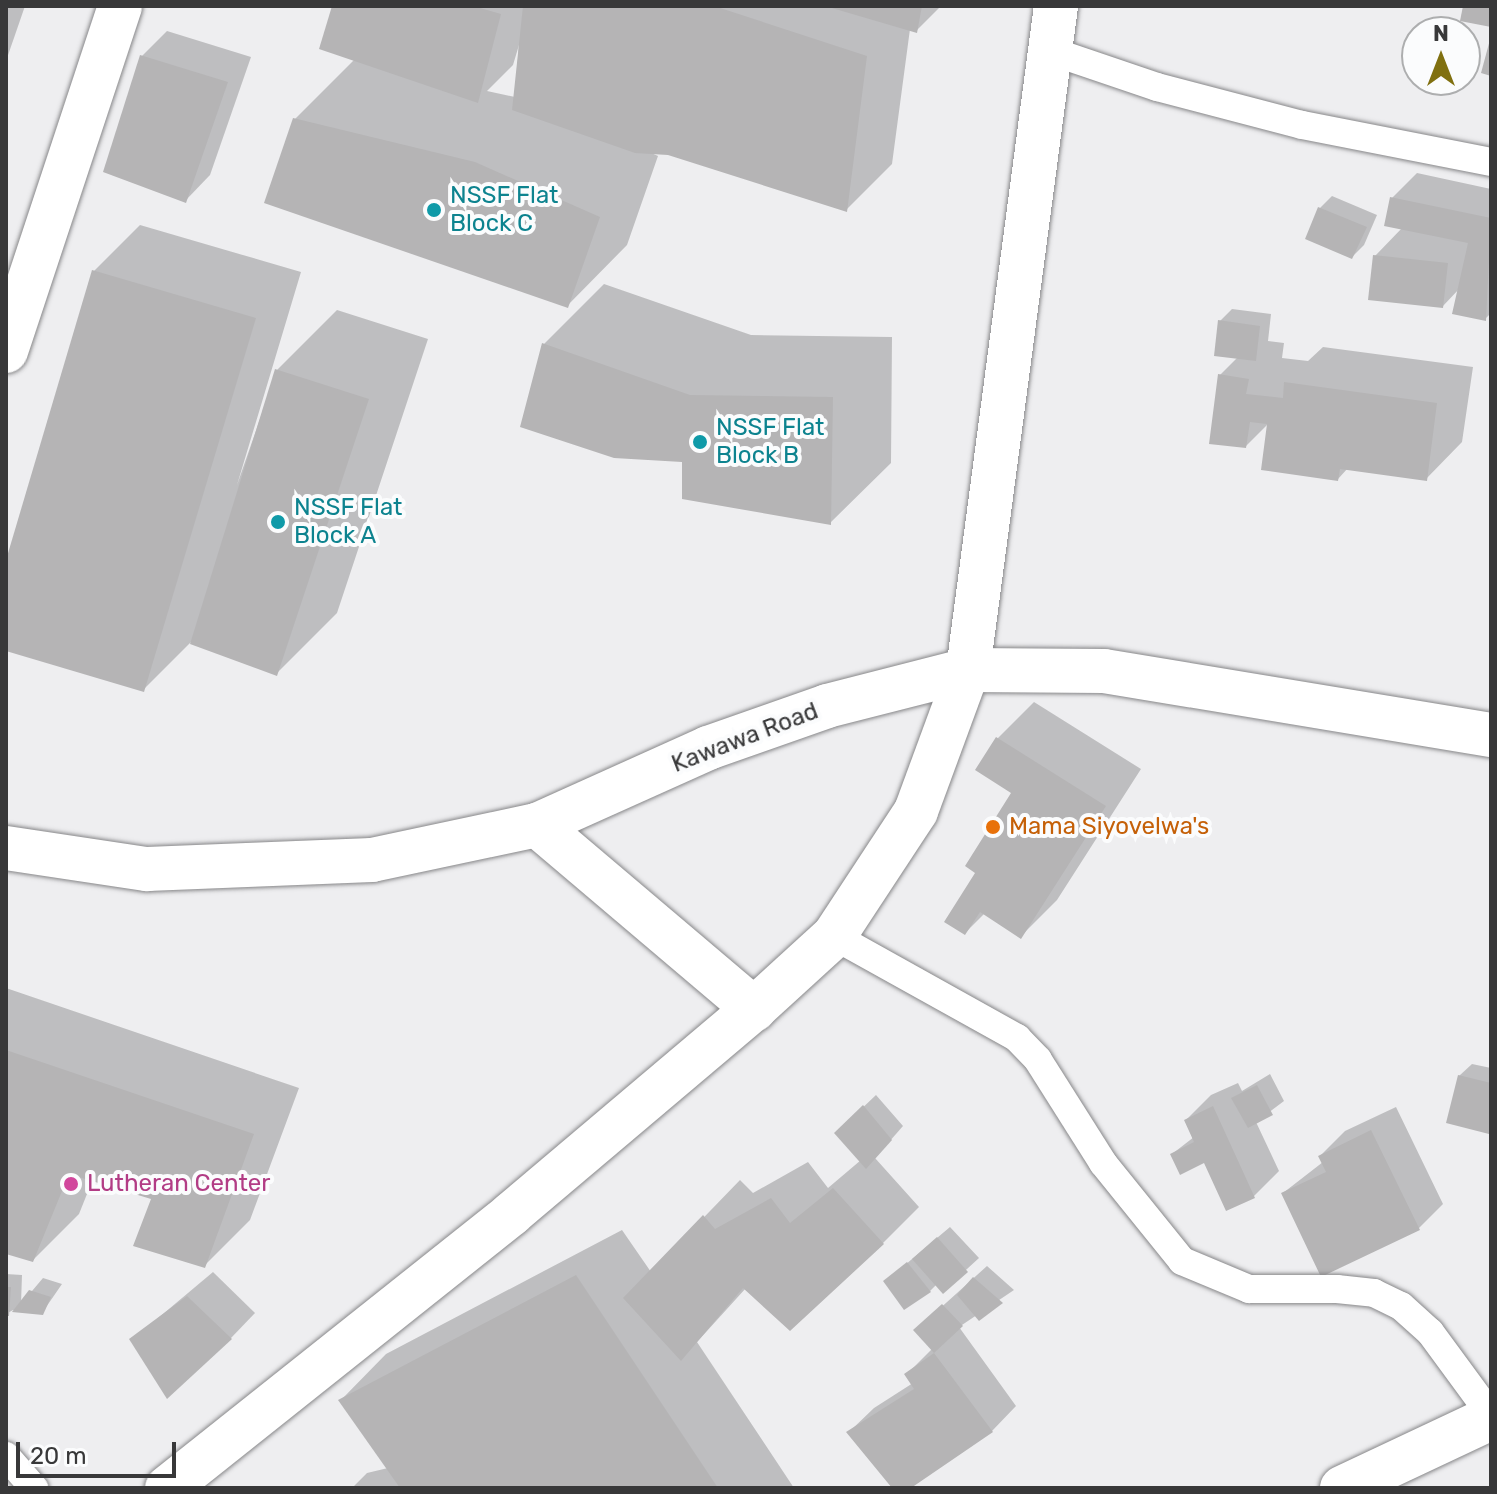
<!DOCTYPE html>
<html>
<head>
<meta charset="utf-8">
<style>
  body { margin:0 }
  #map { position:relative; width:1497px; height:1494px; overflow:hidden; background:#eeeef0; font-family:Rubik,sans-serif }
  div>[style] { position:absolute }
  .shadow>* { inset:0; background:#0003 }
  .building>* { inset:0; background:#b5b4b5 }
  .roads { filter:drop-shadow(0 0 2px #878789) drop-shadow(0 0 2px #878789) }
  .lane>* { height:28px; margin:-14px; padding:0 14px; transform-origin:14px; border-radius:14px; background:#fff }
  .street>* { height:44px; margin:-22px; padding:0 22px; transform-origin:22px; border-radius:22px; background:#fff }
  .dots>* { width:22px; height:22px; translate:-50% -50%; box-sizing:border-box; border:4px solid #fbfcfd; border-radius:50% }
  span { translate:-50% -50%; white-space:nowrap; text-align:center; line-height:1.15; -webkit-text-stroke:8px #fbfcfd; paint-order:stroke }
  .culture-label { font-size:24px; color:#0d838f }
  .left { translate:0 -50%; text-align:left }
  .street-label { font-size:24px; color:#383839 }
  .food-label { font-size:24px; color:#c56008 }
  .hotel-label { font-size:24px; color:#b23c85 }
  .frame { position:absolute; inset:0; border:8px solid #383839; pointer-events:none }
  .north { position:absolute; left:1401px; top:16px; width:80px; height:80px; box-sizing:border-box; background:#fbfcfd; border:2px solid #adaeaf; border-radius:50%; rotate:0deg; font-size:22px; font-weight:700; line-height:32px; text-align:center; color:#383839 }
  .north::after { content:''; display:block; margin:auto; width:28px; height:36px; background:#807010; clip-path:polygon(50% 0,100% 100%,50% 72%,0 100%) }
  .scale { position:absolute; left:16px; top:1442px; width:160px; height:36px; box-sizing:border-box; border:4px solid #383839; border-top:0; padding-left:10px; font-size:24px; line-height:28px; white-space:nowrap; color:#383839; -webkit-text-stroke:6px #fbfcfd; paint-order:stroke }
</style>
</head>
<body>
<div id="map">
  <div class="shadow">
    <div style="clip-path:polygon(6px 6px,25px 6px,6px 61px)"></div>
    <div style="clip-path:polygon(evenodd,334px 6px,941px 6px,916px 31px,910px 29px,892px 164px,846px 210px,668px 153px,649px 152px,658px 156px,627px 245px,567px 306px,295px 119px,355px 59px,334px 6px,519px 45px,515px 97px,487px 91px,513px 65px,519px 45px)"></div>
    <div style="clip-path:polygon(167px 31px,251px 57px,210px 175px,186px 200px,142px 56px)"></div>
    <div style="clip-path:polygon(1417px 173px,1491px 189px,1491px 313px,1485px 319px,1460px 288px,1443px 306px,1375px 256px,1403px 227px,1392px 198px)"></div>
    <div style="clip-path:polygon(1332px 196px,1377px 215px,1364px 245px,1352px 257px,1320px 208px)"></div>
    <div style="clip-path:polygon(140px 225px,301px 272px,237px 485px,277px 370px,337px 310px,428px 339px,337px 613px,277px 673px,191px 642px,144px 689px,6px 649px,6px 567px,94px 271px)"></div>
    <div style="clip-path:polygon(604px 284px,751px 335px,892px 337px,891px 463px,830px 523px,684px 460px,544px 344px)"></div>
    <div style="clip-path:polygon(1232px 309px,1271px 314px,1268px 341px,1284px 343px,1282px 358px,1308px 361px,1323px 347px,1473px 367px,1462px 442px,1426px 479px,1348px 468px,1338px 479px,1269px 423px,1246px 446px,1220px 375px,1238px 357px,1220px 321px)"></div>
    <div style="clip-path:polygon(1034px 702px,1141px 769px,1057px 900px,1021px 936px,985px 913px,965px 933px,978px 873px,1014px 792px,978px 769px,998px 738px)"></div>
    <div style="clip-path:polygon(6px 988px,299px 1088px,250px 1220px,204px 1266px,153px 1198px,93px 1179px,79px 1214px,33px 1260px,6px 1251px)"></div>
    <div style="clip-path:polygon(1472px 1064px,1491px 1068px,1489px 1132px,1459px 1076px)"></div>
    <div style="clip-path:polygon(1270px 1074px,1284px 1101px,1256px 1122px,1279px 1171px,1254px 1196px,1227px 1208px,1205px 1160px,1172px 1154px,1194px 1137px,1186px 1120px,1211px 1095px,1238px 1083px,1242px 1091px)"></div>
    <div style="clip-path:polygon(876px 1095px,903px 1126px,875px 1158px,919px 1207px,883px 1243px,746px 1288px,697px 1342px,794px 1488px,352px 1488px,367px 1473px,388px 1468px,341px 1400px,386px 1354px,622px 1230px,651px 1272px,740px 1180px,753px 1193px,808px 1162px,828px 1188px,861px 1160px,836px 1133px)"></div>
    <div style="clip-path:polygon(1396px 1107px,1443px 1204px,1418px 1229px,1283px 1193px,1323px 1162px,1320px 1156px,1345px 1131px)"></div>
    <div style="clip-path:polygon(950px 1227px,979px 1258px,943px 1291px,937px 1284px,930px 1291px,886px 1281px)"></div>
    <div style="clip-path:polygon(987px 1266px,1014px 1290px,959px 1327px,1016px 1406px,992px 1431px,907px 1488px,895px 1488px,849px 1432px,874px 1408px,913px 1383px,907px 1374px,933px 1348px,916px 1330px)"></div>
    <div style="clip-path:polygon(213px 1272px,255px 1313px,231px 1338px,132px 1340px)"></div>
    <div style="clip-path:polygon(6px 1274px,22px 1275px,21px 1304px,43px 1278px,62px 1284px,42px 1313px,13px 1310px,6px 1314px)"></div>
  </div>
  <div class="building">
    <div style="clip-path:polygon(332px 6px,473px 6px,501px 14px,478px 103px,319px 49px)"></div>
    <div style="clip-path:polygon(523px 6px,714px 6px,867px 56px,847px 212px,668px 155px,635px 153px,512px 110px)"></div>
    <div style="clip-path:polygon(825px 6px,922px 6px,917px 33px)"></div>
    <div style="clip-path:polygon(1463px 6px,1491px 6px,1491px 27px,1460px 21px)"></div>
    <div style="clip-path:polygon(1491px 36px,1491px 76px,1481px 73px)"></div>
    <div style="clip-path:polygon(140px 55px,228px 82px,186px 203px,103px 172px)"></div>
    <div style="clip-path:polygon(293px 118px,475px 162px,600px 217px,568px 308px,264px 203px)"></div>
    <div style="clip-path:polygon(1390px 197px,1491px 218px,1486px 321px,1452px 314px,1468px 243px,1384px 226px)"></div>
    <div style="clip-path:polygon(1318px 207px,1367px 227px,1352px 259px,1305px 239px)"></div>
    <div style="clip-path:polygon(1373px 255px,1448px 263px,1443px 308px,1368px 300px)"></div>
    <div style="clip-path:polygon(92px 270px,256px 318px,144px 692px,6px 651px,6px 560px)"></div>
    <div style="clip-path:polygon(1218px 320px,1260px 326px,1256px 361px,1214px 356px)"></div>
    <div style="clip-path:polygon(542px 343px,690px 395px,833px 397px,831px 525px,682px 499px,682px 462px,614px 458px,520px 427px)"></div>
    <div style="clip-path:polygon(275px 369px,369px 399px,277px 676px,190px 644px)"></div>
    <div style="clip-path:polygon(1218px 374px,1249px 379px,1246px 394px,1283px 398px,1284px 382px,1437px 403px,1427px 481px,1340px 469px,1338px 481px,1261px 470px,1267px 424px,1250px 422px,1246px 448px,1209px 444px)"></div>
    <div style="clip-path:polygon(996px 737px,1106px 806px,1021px 939px,980px 912px,965px 935px,944px 922px,975px 873px,965px 866px,1011px 793px,975px 770px)"></div>
    <div style="clip-path:polygon(6px 1050px,254px 1134px,205px 1268px,133px 1246px,151px 1199px,69px 1174px,33px 1262px,6px 1254px)"></div>
    <div style="clip-path:polygon(1458px 1075px,1491px 1083px,1489px 1134px,1446px 1123px)"></div>
    <div style="clip-path:polygon(1257px 1085px,1273px 1115px,1248px 1128px,1231px 1098px)"></div>
    <div style="clip-path:polygon(863px 1105px,892px 1140px,866px 1169px,834px 1133px)"></div>
    <div style="clip-path:polygon(1213px 1106px,1255px 1198px,1226px 1211px,1204px 1163px,1180px 1175px,1170px 1154px,1194px 1142px,1184px 1120px)"></div>
    <div style="clip-path:polygon(1371px 1130px,1420px 1230px,1321px 1277px,1281px 1193px,1326px 1172px,1318px 1156px)"></div>
    <div style="clip-path:polygon(833px 1188px,884px 1244px,790px 1331px,743px 1288px,681px 1361px,623px 1298px,703px 1215px,715px 1229px,771px 1198px,790px 1223px)"></div>
    <div style="clip-path:polygon(937px 1237px,968px 1272px,943px 1294px,912px 1259px)"></div>
    <div style="clip-path:polygon(907px 1262px,931px 1292px,904px 1310px,883px 1281px)"></div>
    <div style="clip-path:polygon(576px 1275px,718px 1488px,400px 1488px,338px 1400px)"></div>
    <div style="clip-path:polygon(973px 1277px,1003px 1303px,979px 1321px,957px 1295px)"></div>
    <div style="clip-path:polygon(6px 1287px,11px 1287px,9px 1316px,6px 1316px)"></div>
    <div style="clip-path:polygon(29px 1290px,51px 1297px,43px 1315px,12px 1312px)"></div>
    <div style="clip-path:polygon(187px 1296px,232px 1339px,167px 1399px,129px 1339px)"></div>
    <div style="clip-path:polygon(942px 1304px,963px 1326px,934px 1353px,913px 1330px)"></div>
    <div style="clip-path:polygon(934px 1353px,993px 1432px,911px 1488px,892px 1488px,846px 1432px,914px 1389px,904px 1374px)"></div>
  </div>
  <div class="roads">
    <div class="lane">
      <div style="left:1051px;top:51px;width:112px;rotate:18.8deg"></div>
      <div style="left:1157px;top:87px;width:150px;rotate:14.7deg"></div>
      <div style="left:1302px;top:125px;width:193px;rotate:11.1deg"></div>
      <div style="left:834px;top:936px;width:210px;rotate:29.1deg"></div>
      <div style="left:1017px;top:1038px;width:30px;rotate:46deg"></div>
      <div style="left:1038px;top:1060px;width:122px;rotate:57.7deg"></div>
      <div style="left:1103px;top:1163px;width:126px;rotate:51.1deg"></div>
      <div style="left:1182px;top:1261px;width:73px;rotate:22.7deg"></div>
      <div style="left:1249px;top:1289px;width:88px"></div>
      <div style="left:1337px;top:1289px;width:37px;rotate:6deg"></div>
      <div style="left:1374px;top:1293px;width:30px;rotate:26deg"></div>
      <div style="left:1401px;top:1306px;width:39px;rotate:42deg"></div>
      <div style="left:1430px;top:1332px;width:103px;rotate:53.7deg"></div>
      <div style="left:6px;top:1456px;width:43px;rotate:48.8deg"></div>
    </div>
    <div class="street">
      <div style="left:6px;top:351px;width:363px;rotate:-71.7deg"></div>
      <div style="left:537px;top:825px;width:285px;rotate:40.3deg"></div>
      <div style="left:6px;top:848px;width:143px;rotate:8.5deg"></div>
      <div style="left:147px;top:869px;width:225px;rotate:-2.3deg"></div>
      <div style="left:372px;top:860px;width:169px;rotate:-12deg"></div>
      <div style="left:537px;top:825px;width:188px;rotate:-24.2deg"></div>
      <div style="left:708px;top:748px;width:126px;rotate:-19.4deg"></div>
      <div style="left:827px;top:706px;width:146px;rotate:-14.3deg"></div>
      <div style="left:968px;top:670px;width:136px;rotate:0.4deg"></div>
      <div style="left:1104px;top:671px;width:392px;rotate:9.4deg"></div>
      <div style="left:167px;top:1488px;width:440px;rotate:-38.5deg"></div>
      <div style="left:511px;top:1214px;width:318px;rotate:-40.2deg"></div>
      <div style="left:754px;top:1009px;width:108px;rotate:-42.4deg"></div>
      <div style="left:834px;top:936px;width:149px;rotate:-56.7deg"></div>
      <div style="left:916px;top:811px;width:150px;rotate:-69.8deg"></div>
      <div style="left:968px;top:670px;width:670px;rotate:-82.45deg"></div>
      <div style="left:1342px;top:1488px;width:165px;rotate:-25.2deg"></div>
    </div>
  </div>
  <div class="dots">
    <div style="left:434px;top:210px;background:#0f9aa8"></div>
    <div style="left:700px;top:442px;background:#0f9aa8"></div>
    <div style="left:278px;top:522px;background:#0f9aa8"></div>
    <div style="left:993px;top:827px;background:#e8710a"></div>
    <div style="left:71px;top:1184px;background:#d1479c"></div>
  </div>
  <div class="culture-label">
    <span class="left" style="left:450px;top:210px">NSSF Flat<br>Block C</span>
    <span class="left" style="left:716px;top:442px">NSSF Flat<br>Block B</span>
    <span class="left" style="left:294px;top:522px">NSSF Flat<br>Block A</span>
  </div>
  <div class="street-label">
    <span style="left:745px;top:738px;rotate:-21deg">Kawawa Road</span>
  </div>
  <div class="food-label">
    <span class="left" style="left:1009px;top:827px">Mama Siyovelwa's</span>
  </div>
  <div class="hotel-label">
    <span class="left" style="left:87px;top:1184px">Lutheran Center</span>
  </div>
  <div class="frame"></div>
  <div class="north">N</div>
  <div class="scale">20 m</div>
</div>
</body>
</html>
